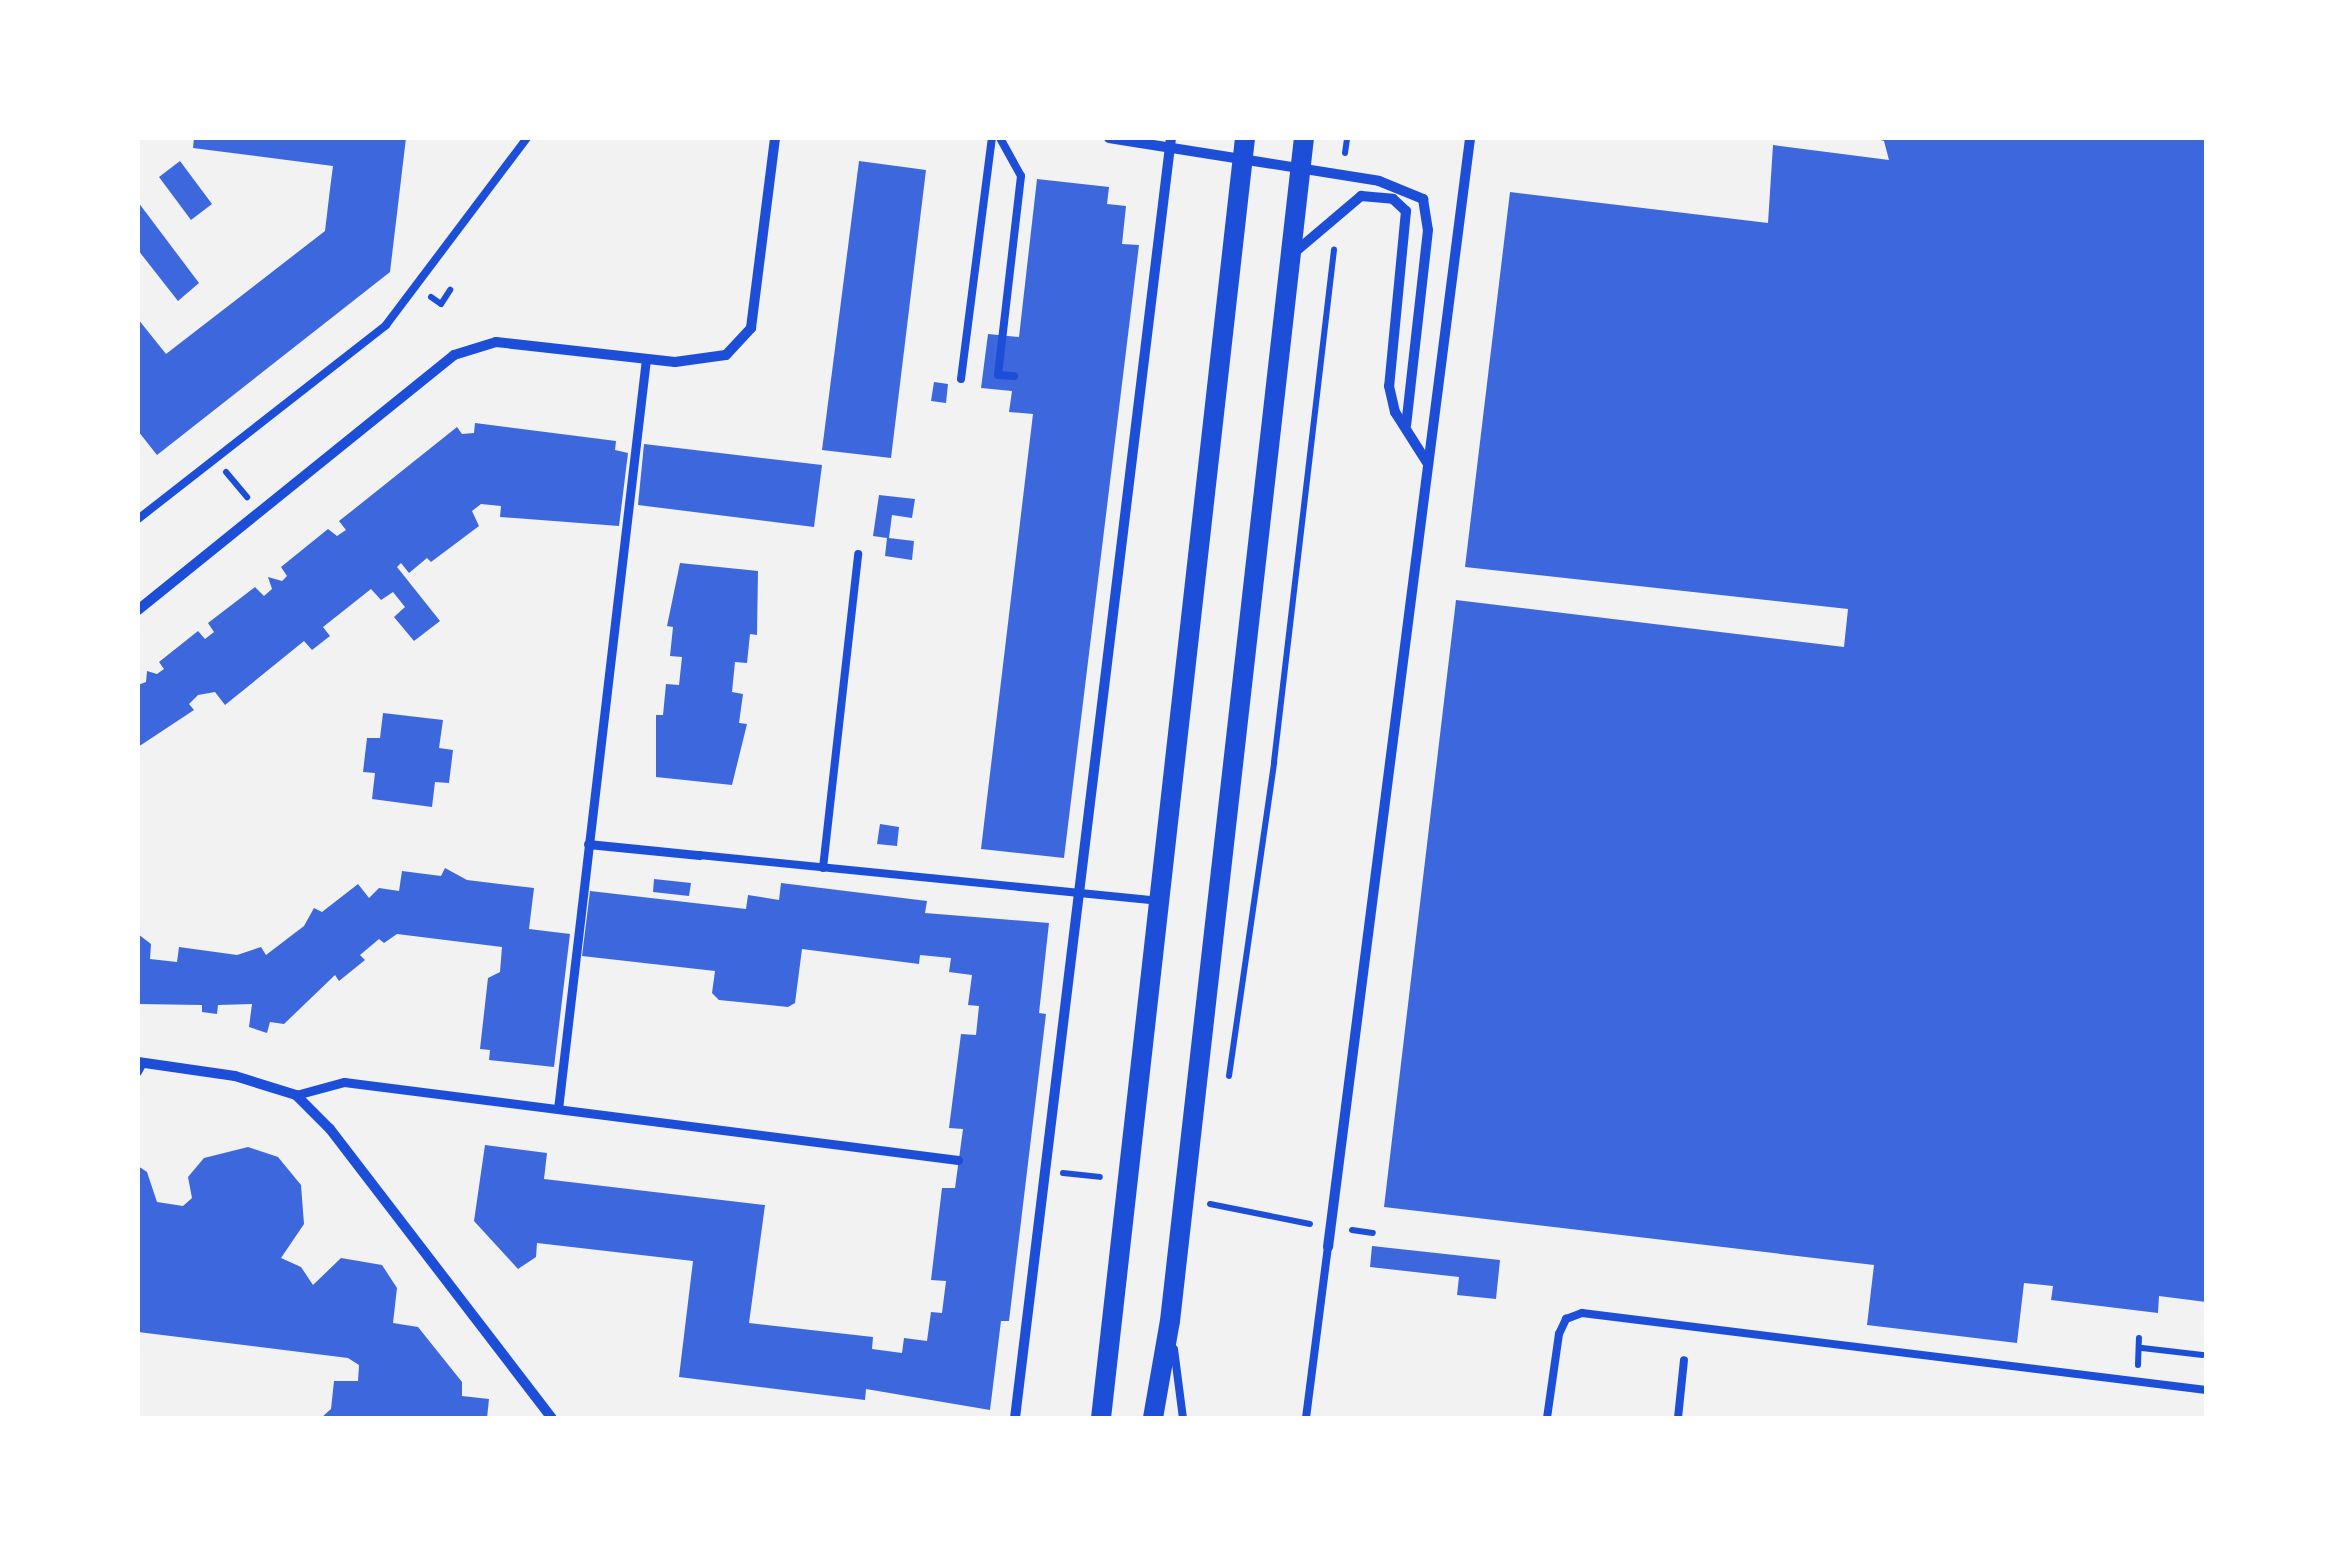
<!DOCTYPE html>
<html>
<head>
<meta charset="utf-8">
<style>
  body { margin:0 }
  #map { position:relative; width:2344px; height:1556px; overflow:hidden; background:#f2f2f2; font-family:Arial,sans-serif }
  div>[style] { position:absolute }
  .building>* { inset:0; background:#3d67dc }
  .path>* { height:6px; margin:-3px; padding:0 3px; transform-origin:3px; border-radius:3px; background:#1d4ed8 }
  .service>* { height:8px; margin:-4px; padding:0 4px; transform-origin:4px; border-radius:4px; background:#1d4ed8 }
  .pedestrian>* { height:9px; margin:-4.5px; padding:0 4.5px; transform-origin:4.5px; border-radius:4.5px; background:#1d4ed8 }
  .minor>* { height:10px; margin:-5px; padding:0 5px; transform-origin:5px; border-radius:5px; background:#1d4ed8 }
  .secondary>* { height:20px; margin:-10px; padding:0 10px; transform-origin:10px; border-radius:10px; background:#1d4ed8 }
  span { translate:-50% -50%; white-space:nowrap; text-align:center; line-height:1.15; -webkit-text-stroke:8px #fff; paint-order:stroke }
  .frame { position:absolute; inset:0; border:140px solid #fff; pointer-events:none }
</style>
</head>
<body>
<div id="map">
  <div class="building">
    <div style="clip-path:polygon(194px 138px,406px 138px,390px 272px,157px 455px,138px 431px,138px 319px,166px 354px,325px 231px,330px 189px,333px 166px,193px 148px)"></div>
    <div style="clip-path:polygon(1874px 138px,2206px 138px,2206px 1302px,2159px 1296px,2158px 1313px,2051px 1300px,2053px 1286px,2024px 1283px,2017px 1343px,1867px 1325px,1874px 1265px,1384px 1207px,1456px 600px,1844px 647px,1848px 609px,1465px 567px,1510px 192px,1768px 223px,1773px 145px,1889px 160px,1884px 141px)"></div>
    <div style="clip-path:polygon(180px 161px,212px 204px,191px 220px,159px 177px)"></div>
    <div style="clip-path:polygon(859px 161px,926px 170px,891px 458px,822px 450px)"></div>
    <div style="clip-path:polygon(1037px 179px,1109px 187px,1107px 204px,1126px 206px,1122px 244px,1139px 245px,1064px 858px,981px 849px,1033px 414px,1009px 412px,1012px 391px,981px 388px,988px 334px,1019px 337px)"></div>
    <div style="clip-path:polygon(138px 202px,199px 283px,178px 301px,138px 250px)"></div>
    <div style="clip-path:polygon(934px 382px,948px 384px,946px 403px,931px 401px)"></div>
    <div style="clip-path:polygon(475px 423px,616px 441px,615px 450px,628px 453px,619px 526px,500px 517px,501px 506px,481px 504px,472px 511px,479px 526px,431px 562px,427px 558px,409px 573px,401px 563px,397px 567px,440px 621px,414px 641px,394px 617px,405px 607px,393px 592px,381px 600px,371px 589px,323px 627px,330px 636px,312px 650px,304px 641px,225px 705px,215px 692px,198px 695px,189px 704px,194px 710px,138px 747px,138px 685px,146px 682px,147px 671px,157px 674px,164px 669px,159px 662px,198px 631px,205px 639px,214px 632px,208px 623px,255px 587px,264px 596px,272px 589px,268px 577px,282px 581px,287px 576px,281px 567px,328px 529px,337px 536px,346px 530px,339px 521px,353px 510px,457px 427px,462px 434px,474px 433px)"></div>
    <div style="clip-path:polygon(644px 444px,822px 465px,814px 527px,638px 505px)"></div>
    <div style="clip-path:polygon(879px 495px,915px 499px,912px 518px,892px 515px,889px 538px,914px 541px,912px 560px,885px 556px,887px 538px,873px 536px)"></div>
    <div style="clip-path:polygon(680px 563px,758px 571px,757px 635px,750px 634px,747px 663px,735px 662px,732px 692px,743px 694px,739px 723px,747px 724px,732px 785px,656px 777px,656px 715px,663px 715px,666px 684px,679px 685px,682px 657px,670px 656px,673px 627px,667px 626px)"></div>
    <div style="clip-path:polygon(383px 713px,443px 720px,439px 748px,453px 750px,449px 783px,435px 782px,432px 807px,372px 799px,375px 773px,363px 772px,367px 738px,380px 738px)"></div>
    <div style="clip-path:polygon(880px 824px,899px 827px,897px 846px,877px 844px)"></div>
    <div style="clip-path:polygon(445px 868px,467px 880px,534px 888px,529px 929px,570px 934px,554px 1067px,489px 1060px,490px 1050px,480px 1049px,488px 978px,500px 972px,502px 947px,397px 934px,384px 943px,379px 939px,360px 955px,365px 960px,339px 981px,335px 975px,284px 1024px,270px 1022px,267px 1033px,249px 1027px,252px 1004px,218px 1005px,217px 1014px,202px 1012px,202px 1005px,138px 1004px,138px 934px,151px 944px,150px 959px,177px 962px,179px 947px,237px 955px,261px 947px,266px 955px,304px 926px,314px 908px,322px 912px,358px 884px,369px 898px,379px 888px,399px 891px,402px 871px,441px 876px)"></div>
    <div style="clip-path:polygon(654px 879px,691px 883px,689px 896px,653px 892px)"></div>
    <div style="clip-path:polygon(781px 883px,927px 901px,925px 913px,1049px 923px,1039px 1013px,1046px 1014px,1009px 1321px,1001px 1321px,990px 1410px,866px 1389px,865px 1400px,679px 1377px,693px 1261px,537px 1243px,536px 1257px,518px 1269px,474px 1221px,485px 1145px,547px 1153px,544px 1179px,765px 1205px,749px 1323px,873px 1337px,872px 1349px,902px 1353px,904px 1338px,927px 1341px,931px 1312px,942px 1313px,946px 1281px,931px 1280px,942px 1188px,955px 1188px,963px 1129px,949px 1128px,961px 1034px,976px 1035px,979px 1006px,968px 1005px,972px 975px,949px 972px,951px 958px,920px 955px,919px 964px,802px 949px,795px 1003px,788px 1007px,719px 1000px,712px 993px,715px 971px,582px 956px,590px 891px,746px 909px,748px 895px,779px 900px)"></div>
    <div style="clip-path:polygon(248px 1147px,278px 1157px,301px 1185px,304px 1224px,281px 1258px,301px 1267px,313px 1285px,341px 1258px,382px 1265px,397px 1288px,393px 1323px,418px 1327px,462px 1382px,462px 1396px,489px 1399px,487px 1418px,321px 1418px,331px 1409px,334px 1381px,358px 1381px,359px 1365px,348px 1358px,138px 1332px,138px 1166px,147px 1172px,157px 1202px,183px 1206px,192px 1198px,188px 1177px,204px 1158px)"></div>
    <div style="clip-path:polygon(1372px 1246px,1500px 1260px,1496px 1299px,1457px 1295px,1459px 1277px,1370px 1267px)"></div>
  </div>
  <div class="path">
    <div style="left:1345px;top:153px;width:15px;rotate:-82deg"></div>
    <div style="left:431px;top:297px;width:12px;rotate:35deg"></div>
    <div style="left:441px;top:304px;width:17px;rotate:-57deg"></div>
    <div style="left:226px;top:472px;width:33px;rotate:50deg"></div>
    <div style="left:1229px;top:1076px;width:317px;rotate:-81.8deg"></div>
    <div style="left:1274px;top:762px;width:516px;rotate:-83.32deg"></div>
    <div style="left:1063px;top:1173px;width:37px;rotate:6deg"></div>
    <div style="left:1210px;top:1204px;width:102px;rotate:11.3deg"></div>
    <div style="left:1352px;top:1230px;width:21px;rotate:8deg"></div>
    <div style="left:2142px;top:1348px;width:61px;rotate:6.5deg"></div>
    <div style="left:2138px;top:1365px;width:27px;rotate:-88deg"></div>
  </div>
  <div class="service">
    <div style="left:1000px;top:138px;width:43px;rotate:61.1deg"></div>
    <div style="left:1021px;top:176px;width:200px;rotate:96.6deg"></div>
    <div style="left:998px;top:375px;width:16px;rotate:4deg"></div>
    <div style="left:961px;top:379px;width:243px;rotate:-82.7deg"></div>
    <div style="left:138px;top:519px;width:315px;rotate:-38deg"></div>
    <div style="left:386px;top:325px;width:234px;rotate:-53deg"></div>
    <div style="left:699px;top:855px;width:461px;rotate:5.7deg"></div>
    <div style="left:823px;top:868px;width:316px;rotate:-83.6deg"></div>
    <div style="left:138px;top:1072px;width:10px;rotate:-61deg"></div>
    <div style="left:1174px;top:1349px;width:70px;rotate:82.6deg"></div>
    <div style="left:1306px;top:1418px;width:172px;rotate:-82.7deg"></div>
    <div style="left:1547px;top:1418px;width:85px;rotate:-81.9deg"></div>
    <div style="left:1559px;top:1334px;width:17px;rotate:-65deg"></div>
    <div style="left:1566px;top:1319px;width:17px;rotate:-21deg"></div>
    <div style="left:1582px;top:1313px;width:629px;rotate:7.03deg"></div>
    <div style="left:1678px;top:1418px;width:58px;rotate:-84.1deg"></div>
  </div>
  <div class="pedestrian">
    <div style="left:588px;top:844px;width:112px;rotate:5.7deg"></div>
    <div style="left:296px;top:1095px;width:50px;rotate:-15.2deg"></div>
    <div style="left:344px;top:1082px;width:619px;rotate:7.24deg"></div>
    <div style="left:558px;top:1109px;width:755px;rotate:-83.31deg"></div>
  </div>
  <div class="minor">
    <div style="left:1109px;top:138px;width:273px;rotate:9deg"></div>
    <div style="left:1379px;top:181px;width:48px;rotate:22.2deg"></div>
    <div style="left:1423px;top:199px;width:31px;rotate:81deg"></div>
    <div style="left:1428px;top:230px;width:196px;rotate:96.4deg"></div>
    <div style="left:1295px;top:252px;width:87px;rotate:-40.3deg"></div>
    <div style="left:1361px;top:196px;width:32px;rotate:5deg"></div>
    <div style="left:1393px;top:199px;width:18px;rotate:43deg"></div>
    <div style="left:1406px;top:211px;width:176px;rotate:95.5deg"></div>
    <div style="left:1389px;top:386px;width:27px;rotate:77deg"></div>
    <div style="left:1395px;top:412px;width:62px;rotate:57.6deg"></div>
    <div style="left:138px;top:610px;width:406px;rotate:-38.9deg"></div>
    <div style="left:454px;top:355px;width:44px;rotate:-17.2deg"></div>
    <div style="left:496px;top:342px;width:180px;rotate:6.4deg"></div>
    <div style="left:675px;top:362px;width:51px;rotate:-7.8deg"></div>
    <div style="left:726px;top:355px;width:37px;rotate:-47deg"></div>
    <div style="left:751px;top:328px;width:192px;rotate:-82.8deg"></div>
    <div style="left:138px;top:1062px;width:98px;rotate:8.2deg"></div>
    <div style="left:235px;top:1076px;width:64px;rotate:17.3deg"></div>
    <div style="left:296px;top:1095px;width:48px;rotate:45deg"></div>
    <div style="left:330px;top:1129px;width:364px;rotate:52.5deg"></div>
    <div style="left:1328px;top:1247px;width:1118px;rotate:-82.7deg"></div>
    <div style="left:1015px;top:1418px;width:1289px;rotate:-83.05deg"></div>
  </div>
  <div class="secondary">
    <div style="left:1101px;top:1418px;width:1288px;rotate:-83.58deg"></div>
    <div style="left:1153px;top:1418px;width:98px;rotate:-80.1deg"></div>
    <div style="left:1170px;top:1321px;width:1191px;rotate:-83.54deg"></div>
  </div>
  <div class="frame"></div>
</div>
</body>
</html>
